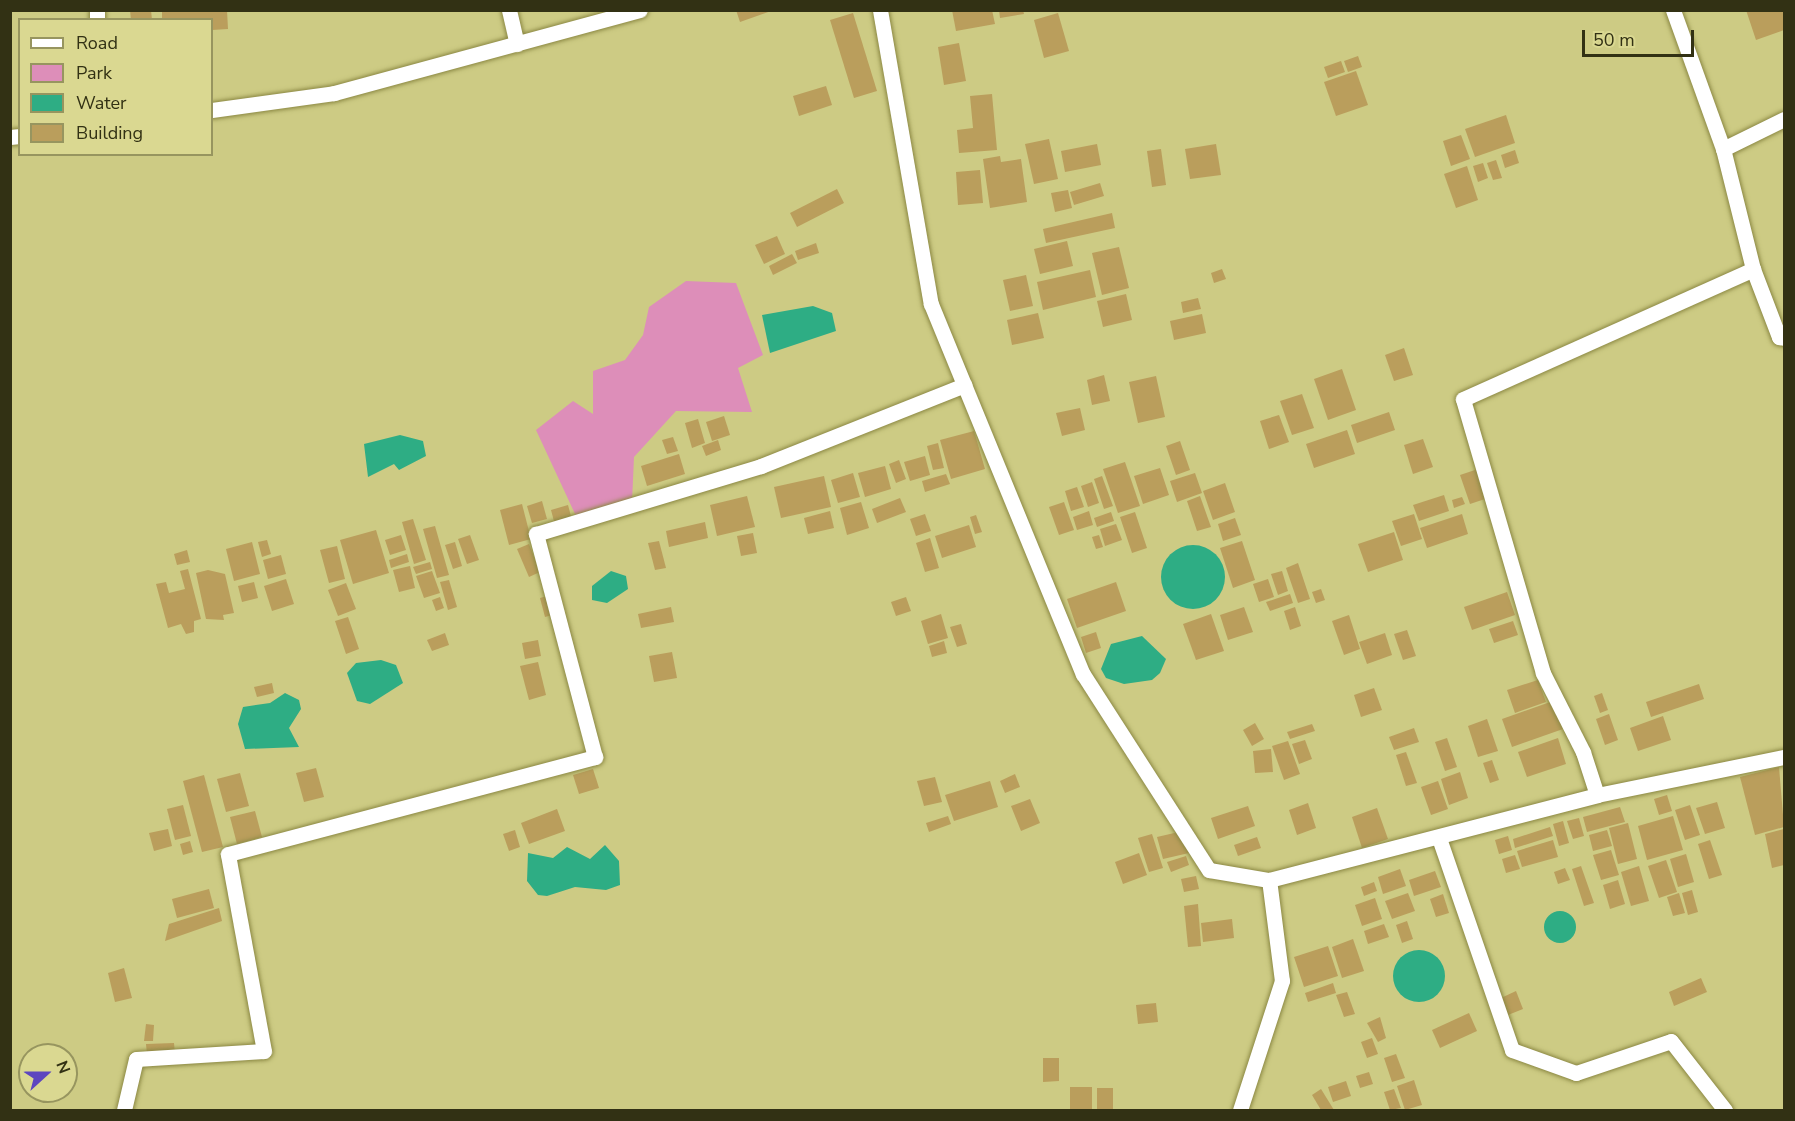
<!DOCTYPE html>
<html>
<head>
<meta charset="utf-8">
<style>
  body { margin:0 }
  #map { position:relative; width:1795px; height:1121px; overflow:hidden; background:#cdcb84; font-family:"Nunito Sans",sans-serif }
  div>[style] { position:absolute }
  .green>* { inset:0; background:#dd8eb9 }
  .water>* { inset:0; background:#2ead84 }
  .round { border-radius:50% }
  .building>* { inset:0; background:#ba9e5c }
  .roads { filter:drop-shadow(0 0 2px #8b8843) drop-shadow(0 0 2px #8b8843) }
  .street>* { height:15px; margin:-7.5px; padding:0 7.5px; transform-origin:7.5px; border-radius:7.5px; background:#fff }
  span { translate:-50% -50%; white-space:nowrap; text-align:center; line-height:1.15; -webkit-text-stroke:5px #dad891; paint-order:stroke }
  .frame { position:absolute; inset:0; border:12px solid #323114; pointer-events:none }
  .legend { position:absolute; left:18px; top:18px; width:195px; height:138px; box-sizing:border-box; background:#dad891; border:2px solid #97955f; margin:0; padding:8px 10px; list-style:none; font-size:18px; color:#323114 }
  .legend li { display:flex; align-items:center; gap:12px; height:30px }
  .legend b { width:30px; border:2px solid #97955f }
  .north { position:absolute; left:18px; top:1043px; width:60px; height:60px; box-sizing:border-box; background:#dad891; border:2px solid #97955f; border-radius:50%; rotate:69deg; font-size:16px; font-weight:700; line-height:24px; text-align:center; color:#323114 }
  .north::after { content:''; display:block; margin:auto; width:21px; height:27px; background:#5d46bf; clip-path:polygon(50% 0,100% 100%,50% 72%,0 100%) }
  .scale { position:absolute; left:1582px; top:30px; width:112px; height:27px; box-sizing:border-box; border:3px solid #323114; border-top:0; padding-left:8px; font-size:18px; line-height:21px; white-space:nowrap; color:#323114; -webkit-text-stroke:4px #dad891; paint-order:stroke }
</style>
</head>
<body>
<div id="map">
  <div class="green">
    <div style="clip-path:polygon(686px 281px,736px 283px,763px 355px,738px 368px,752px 412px,676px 411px,634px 457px,632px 502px,576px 516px,536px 430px,573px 401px,593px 414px,593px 371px,625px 360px,643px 335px,649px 307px)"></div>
  </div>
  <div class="water">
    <div style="clip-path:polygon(813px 306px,832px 313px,836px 331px,770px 353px,762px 315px)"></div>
    <div style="clip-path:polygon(400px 435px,423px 441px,426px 456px,399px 470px,394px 464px,368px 477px,364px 444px)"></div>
    <div class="round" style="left:1161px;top:545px;width:64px;height:64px"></div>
    <div style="clip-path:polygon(611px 571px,626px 576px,628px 589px,607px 603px,592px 600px,592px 586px)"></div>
    <div style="clip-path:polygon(1142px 636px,1166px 659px,1160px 673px,1152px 680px,1124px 684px,1106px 678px,1101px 669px,1111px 644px)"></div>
    <div style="clip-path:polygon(381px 660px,396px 665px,403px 683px,370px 704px,357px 701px,347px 673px,356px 663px)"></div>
    <div style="clip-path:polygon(285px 693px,299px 700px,301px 709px,289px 728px,299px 747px,245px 749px,238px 724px,243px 707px,270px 703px)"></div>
    <div style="clip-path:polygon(605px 845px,619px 861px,620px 885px,606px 890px,575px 887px,547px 896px,538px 895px,527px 881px,528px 853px,553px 858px,567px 847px,590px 859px)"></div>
    <div class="round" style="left:1544px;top:911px;width:32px;height:32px"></div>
    <div class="round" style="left:1393px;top:950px;width:52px;height:52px"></div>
  </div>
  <div class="building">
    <div style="clip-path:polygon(130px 10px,151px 10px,152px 20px,131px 20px)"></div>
    <div style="clip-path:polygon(162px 10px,227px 10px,228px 29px,212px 30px,212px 20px,162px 20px)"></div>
    <div style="clip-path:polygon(736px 10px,771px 10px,771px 11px,740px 22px)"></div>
    <div style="clip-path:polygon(952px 10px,992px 10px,995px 24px,956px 31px)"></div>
    <div style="clip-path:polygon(999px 10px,1023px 10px,1024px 14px,1000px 18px)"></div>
    <div style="clip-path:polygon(1746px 10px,1784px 10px,1784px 30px,1756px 40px)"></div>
    <div style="clip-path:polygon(853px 13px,877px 91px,854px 98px,830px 20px)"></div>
    <div style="clip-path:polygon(1058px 13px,1069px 51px,1044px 58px,1034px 20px)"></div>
    <div style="clip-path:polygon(959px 43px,966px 81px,944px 85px,938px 47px)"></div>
    <div style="clip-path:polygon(1358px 56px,1362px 67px,1348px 72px,1344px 61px)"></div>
    <div style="clip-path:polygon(1341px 61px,1345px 72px,1328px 78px,1324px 67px)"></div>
    <div style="clip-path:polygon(1356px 71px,1368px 105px,1336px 116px,1324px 82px)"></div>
    <div style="clip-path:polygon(826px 86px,832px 105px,799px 116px,793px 96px)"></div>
    <div style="clip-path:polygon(992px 94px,997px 150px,959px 153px,957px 130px,973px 128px,970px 96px)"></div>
    <div style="clip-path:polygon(1506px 115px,1515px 143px,1475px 157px,1465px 129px)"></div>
    <div style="clip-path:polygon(1461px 135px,1470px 159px,1451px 166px,1443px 141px)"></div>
    <div style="clip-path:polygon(1049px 139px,1058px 179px,1034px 184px,1025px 144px)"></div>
    <div style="clip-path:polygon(1097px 144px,1101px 165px,1065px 172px,1061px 151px)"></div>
    <div style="clip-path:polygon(1216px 144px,1221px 175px,1190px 179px,1185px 149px)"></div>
    <div style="clip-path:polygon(1161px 149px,1166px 185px,1152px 187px,1147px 151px)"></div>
    <div style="clip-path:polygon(1515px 150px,1519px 163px,1505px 168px,1501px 155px)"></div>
    <div style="clip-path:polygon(1000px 156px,1001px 162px,1021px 159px,1027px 202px,990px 208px,983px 159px)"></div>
    <div style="clip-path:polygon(1496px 160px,1502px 178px,1493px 180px,1487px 163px)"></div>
    <div style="clip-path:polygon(1483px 163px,1488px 178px,1478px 182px,1473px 166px)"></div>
    <div style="clip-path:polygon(1467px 166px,1478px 200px,1456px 208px,1444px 174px)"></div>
    <div style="clip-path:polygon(980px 170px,983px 203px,958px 205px,956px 172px)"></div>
    <div style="clip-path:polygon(1100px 183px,1104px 196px,1074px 205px,1070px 192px)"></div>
    <div style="clip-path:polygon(837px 189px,844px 203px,797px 227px,790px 213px)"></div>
    <div style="clip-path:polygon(1068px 190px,1072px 208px,1055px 212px,1051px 193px)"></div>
    <div style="clip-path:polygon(1112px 213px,1115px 228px,1046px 243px,1043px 229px)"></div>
    <div style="clip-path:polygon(777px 236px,785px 254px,764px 264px,755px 245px)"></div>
    <div style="clip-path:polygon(1067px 241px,1073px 266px,1040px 274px,1034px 249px)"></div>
    <div style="clip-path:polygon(816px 243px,819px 253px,798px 260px,795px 251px)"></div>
    <div style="clip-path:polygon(1119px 247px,1129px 288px,1102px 295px,1092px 253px)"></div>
    <div style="clip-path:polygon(792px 254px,797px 263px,773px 275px,769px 266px)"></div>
    <div style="clip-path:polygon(1222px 269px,1226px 279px,1214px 283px,1211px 273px)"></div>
    <div style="clip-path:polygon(1090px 270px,1096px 297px,1043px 310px,1037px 282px)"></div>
    <div style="clip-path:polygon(1026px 275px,1033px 306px,1010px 311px,1003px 280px)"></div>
    <div style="clip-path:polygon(1126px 294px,1132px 320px,1103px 327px,1097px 301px)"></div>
    <div style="clip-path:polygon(1198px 298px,1201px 309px,1183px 313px,1181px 302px)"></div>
    <div style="clip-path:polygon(1038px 313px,1044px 338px,1012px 345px,1007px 320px)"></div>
    <div style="clip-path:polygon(1202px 314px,1206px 333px,1174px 340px,1170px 321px)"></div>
    <div style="clip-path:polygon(1404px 348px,1413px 375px,1394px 381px,1385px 355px)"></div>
    <div style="clip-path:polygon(1342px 369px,1356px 410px,1328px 420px,1314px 379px)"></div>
    <div style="clip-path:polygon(1104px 375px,1110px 401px,1092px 405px,1087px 380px)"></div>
    <div style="clip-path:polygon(1156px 376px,1165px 417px,1138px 423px,1129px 382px)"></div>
    <div style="clip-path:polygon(1302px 394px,1314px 428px,1292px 435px,1280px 401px)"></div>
    <div style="clip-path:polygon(1080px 408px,1085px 430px,1062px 436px,1056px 413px)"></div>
    <div style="clip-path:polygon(1389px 412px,1395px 430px,1357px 443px,1351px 425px)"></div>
    <div style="clip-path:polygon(1279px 415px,1289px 442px,1269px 449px,1260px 421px)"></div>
    <div style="clip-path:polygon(724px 416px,730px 435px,712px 441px,706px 422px)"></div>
    <div style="clip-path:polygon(698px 419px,705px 443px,692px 448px,685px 423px)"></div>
    <div style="clip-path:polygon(1347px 430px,1355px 454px,1314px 468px,1306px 444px)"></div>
    <div style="clip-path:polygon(974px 431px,985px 469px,951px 479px,940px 440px)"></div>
    <div style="clip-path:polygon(673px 437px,678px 451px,667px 454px,662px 440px)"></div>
    <div style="clip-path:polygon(1423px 439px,1433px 467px,1413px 474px,1404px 445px)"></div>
    <div style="clip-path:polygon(718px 440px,721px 450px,706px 456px,702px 446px)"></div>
    <div style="clip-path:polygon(1180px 441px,1190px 470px,1176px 475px,1166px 446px)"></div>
    <div style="clip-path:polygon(938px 443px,944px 468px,933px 470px,927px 446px)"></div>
    <div style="clip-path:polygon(679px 454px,685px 474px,647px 486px,641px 466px)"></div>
    <div style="clip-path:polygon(925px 456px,930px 475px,910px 481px,904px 462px)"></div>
    <div style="clip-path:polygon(899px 460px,906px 479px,896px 483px,889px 464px)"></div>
    <div style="clip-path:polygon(1125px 462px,1140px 506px,1118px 513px,1103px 469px)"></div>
    <div style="clip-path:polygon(885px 466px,891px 489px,865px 497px,858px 473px)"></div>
    <div style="clip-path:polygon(1160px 468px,1169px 495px,1143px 504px,1134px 476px)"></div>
    <div style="clip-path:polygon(1481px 468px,1491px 497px,1470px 504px,1460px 475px)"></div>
    <div style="clip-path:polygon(853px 473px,860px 497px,838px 503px,831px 480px)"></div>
    <div style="clip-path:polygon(1195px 473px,1202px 493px,1177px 502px,1170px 481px)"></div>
    <div style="clip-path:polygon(946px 474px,950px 484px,925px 492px,922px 481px)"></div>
    <div style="clip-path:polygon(824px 476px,831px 507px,781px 518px,774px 487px)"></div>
    <div style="clip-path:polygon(1102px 476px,1113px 506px,1104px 509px,1094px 479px)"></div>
    <div style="clip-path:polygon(1092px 482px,1099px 503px,1088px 507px,1081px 486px)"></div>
    <div style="clip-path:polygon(1225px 483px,1235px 512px,1213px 520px,1203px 491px)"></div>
    <div style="clip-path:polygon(1077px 487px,1084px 507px,1071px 511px,1065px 491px)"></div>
    <div style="clip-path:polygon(1444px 495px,1449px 511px,1419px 521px,1413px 505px)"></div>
    <div style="clip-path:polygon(747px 496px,755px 527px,717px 536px,710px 505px)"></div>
    <div style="clip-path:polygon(1200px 496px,1211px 527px,1197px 531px,1187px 501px)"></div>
    <div style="clip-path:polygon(1462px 497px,1465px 504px,1454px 508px,1452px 500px)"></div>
    <div style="clip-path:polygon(900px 498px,906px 512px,877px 523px,872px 509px)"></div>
    <div style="clip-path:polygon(542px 501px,547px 519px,532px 523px,527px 506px)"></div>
    <div style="clip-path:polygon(861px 502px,869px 528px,847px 535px,840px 508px)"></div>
    <div style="clip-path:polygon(1064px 502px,1074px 530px,1059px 535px,1049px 507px)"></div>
    <div style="clip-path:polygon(522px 504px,531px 539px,509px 545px,500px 510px)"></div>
    <div style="clip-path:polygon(568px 505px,572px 520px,555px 525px,551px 510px)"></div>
    <div style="clip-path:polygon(830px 511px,834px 528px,808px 534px,804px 518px)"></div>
    <div style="clip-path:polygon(1089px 511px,1093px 525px,1077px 530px,1073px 517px)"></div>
    <div style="clip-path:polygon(1111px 512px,1114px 521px,1097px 527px,1094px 518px)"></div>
    <div style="clip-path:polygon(1135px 512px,1147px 548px,1132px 553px,1120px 517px)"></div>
    <div style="clip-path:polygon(925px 514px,931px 531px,916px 536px,910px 519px)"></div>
    <div style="clip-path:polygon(1414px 514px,1422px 539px,1401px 546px,1392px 521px)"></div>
    <div style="clip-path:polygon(1462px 514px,1468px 534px,1427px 548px,1420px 528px)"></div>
    <div style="clip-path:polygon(976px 515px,982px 532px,975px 534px,970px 517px)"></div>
    <div style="clip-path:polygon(1235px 518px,1241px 535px,1223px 541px,1218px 524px)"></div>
    <div style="clip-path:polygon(413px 519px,426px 560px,414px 564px,402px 522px)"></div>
    <div style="clip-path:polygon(705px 522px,708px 538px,669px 547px,666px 531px)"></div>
    <div style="clip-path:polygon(1116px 524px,1122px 540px,1105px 546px,1100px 529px)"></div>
    <div style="clip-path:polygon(969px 525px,976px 547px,942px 558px,935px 536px)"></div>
    <div style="clip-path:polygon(435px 526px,449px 575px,437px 578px,423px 529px)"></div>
    <div style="clip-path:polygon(376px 530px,389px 573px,353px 584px,340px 540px)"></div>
    <div style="clip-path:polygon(1394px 532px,1403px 560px,1368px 572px,1358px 544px)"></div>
    <div style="clip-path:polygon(753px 533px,757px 553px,741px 556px,737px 536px)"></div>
    <div style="clip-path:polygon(401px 535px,406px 550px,390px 555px,385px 540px)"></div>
    <div style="clip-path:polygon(470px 535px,479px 560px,467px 564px,458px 539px)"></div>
    <div style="clip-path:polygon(1099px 535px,1103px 547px,1096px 549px,1092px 537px)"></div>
    <div style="clip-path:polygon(930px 538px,939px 568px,925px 572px,916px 543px)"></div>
    <div style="clip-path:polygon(267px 540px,271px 554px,262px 557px,258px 542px)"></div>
    <div style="clip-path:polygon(659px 541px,666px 568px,655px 570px,648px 543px)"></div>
    <div style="clip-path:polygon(1242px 541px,1255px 580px,1233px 588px,1220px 548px)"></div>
    <div style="clip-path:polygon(252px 542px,260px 574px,234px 581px,226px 549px)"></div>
    <div style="clip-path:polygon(455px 542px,462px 566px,453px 569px,445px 545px)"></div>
    <div style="clip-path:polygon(529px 544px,540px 572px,529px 577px,517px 549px)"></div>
    <div style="clip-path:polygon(337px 546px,345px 579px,329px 583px,320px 550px)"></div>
    <div style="clip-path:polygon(187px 550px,190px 562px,177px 565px,174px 554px)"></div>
    <div style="clip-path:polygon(407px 554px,409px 562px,391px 568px,389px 560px)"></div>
    <div style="clip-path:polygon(281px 555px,286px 574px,268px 579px,263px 560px)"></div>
    <div style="clip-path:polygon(430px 562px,432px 569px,416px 574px,413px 567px)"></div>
    <div style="clip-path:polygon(1298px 563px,1310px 599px,1298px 603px,1286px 568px)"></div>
    <div style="clip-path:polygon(410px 566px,415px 588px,399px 592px,393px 570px)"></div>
    <div style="clip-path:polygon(188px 569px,201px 619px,194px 621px,194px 632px,186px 634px,181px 624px,168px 628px,156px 584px,166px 582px,169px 593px,185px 589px,180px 571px)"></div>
    <div style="clip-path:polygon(208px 570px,225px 574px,234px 613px,223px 615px,224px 620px,206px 619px,196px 573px)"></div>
    <div style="clip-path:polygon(432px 571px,440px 593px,424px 598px,416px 576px)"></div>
    <div style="clip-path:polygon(1282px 571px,1288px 591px,1278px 595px,1271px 574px)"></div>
    <div style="clip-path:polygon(286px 579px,294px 604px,272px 611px,264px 586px)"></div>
    <div style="clip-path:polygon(1268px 579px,1274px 597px,1259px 602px,1253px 584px)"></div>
    <div style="clip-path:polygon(449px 580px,457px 607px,448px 610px,440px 582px)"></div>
    <div style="clip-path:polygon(254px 582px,258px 598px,242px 602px,238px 586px)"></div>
    <div style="clip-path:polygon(1116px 582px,1126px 611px,1077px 628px,1067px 599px)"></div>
    <div style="clip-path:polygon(346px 583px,356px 609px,338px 616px,328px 590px)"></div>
    <div style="clip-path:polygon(1321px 589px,1325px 600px,1316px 603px,1312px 592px)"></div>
    <div style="clip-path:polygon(1507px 592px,1515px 615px,1472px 630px,1464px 607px)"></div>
    <div style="clip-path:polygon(1290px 594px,1293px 603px,1270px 611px,1266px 602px)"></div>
    <div style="clip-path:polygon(547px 596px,552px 615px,545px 617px,540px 598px)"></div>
    <div style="clip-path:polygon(440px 597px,444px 608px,436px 611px,432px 600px)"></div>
    <div style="clip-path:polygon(906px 597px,911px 611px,896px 616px,891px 602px)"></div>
    <div style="clip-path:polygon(671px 607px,674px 622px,641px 628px,638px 614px)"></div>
    <div style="clip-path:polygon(1244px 607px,1253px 632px,1228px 640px,1220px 615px)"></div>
    <div style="clip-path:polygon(1295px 607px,1301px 626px,1290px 630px,1284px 611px)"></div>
    <div style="clip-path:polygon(941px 614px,948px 638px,928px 644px,921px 621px)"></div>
    <div style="clip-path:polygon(1211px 614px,1224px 651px,1196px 660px,1183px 624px)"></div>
    <div style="clip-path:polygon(1349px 615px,1360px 649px,1344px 655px,1332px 621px)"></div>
    <div style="clip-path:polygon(348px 617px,359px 649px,346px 654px,335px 621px)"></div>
    <div style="clip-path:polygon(1513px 621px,1518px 635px,1494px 643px,1489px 629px)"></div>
    <div style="clip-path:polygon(961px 624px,967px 644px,957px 647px,950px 627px)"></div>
    <div style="clip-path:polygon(1407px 630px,1416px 656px,1403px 660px,1394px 634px)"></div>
    <div style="clip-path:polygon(1096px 632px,1101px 648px,1086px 653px,1081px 637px)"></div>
    <div style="clip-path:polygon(445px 633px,449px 645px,432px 651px,427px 640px)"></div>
    <div style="clip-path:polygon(1385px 633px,1392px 655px,1367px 664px,1359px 642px)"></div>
    <div style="clip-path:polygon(538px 640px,541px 656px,525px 659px,522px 643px)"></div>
    <div style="clip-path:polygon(944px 641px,947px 653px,932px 657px,929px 646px)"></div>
    <div style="clip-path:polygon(672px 652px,677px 678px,654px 682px,649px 656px)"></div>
    <div style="clip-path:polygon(538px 662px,546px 695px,529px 700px,520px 666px)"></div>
    <div style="clip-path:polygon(1538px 680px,1546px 702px,1515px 713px,1507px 690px)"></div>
    <div style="clip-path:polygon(272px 683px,274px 693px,257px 697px,254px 687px)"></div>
    <div style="clip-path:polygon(1699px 684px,1704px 699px,1651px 717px,1646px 702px)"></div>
    <div style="clip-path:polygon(1374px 688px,1382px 710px,1361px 717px,1354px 695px)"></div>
    <div style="clip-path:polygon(1602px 693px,1608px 710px,1600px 713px,1594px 696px)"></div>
    <div style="clip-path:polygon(1553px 701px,1563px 729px,1512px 747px,1502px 719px)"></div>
    <div style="clip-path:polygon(1609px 714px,1618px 740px,1605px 745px,1596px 719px)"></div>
    <div style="clip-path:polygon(1663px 716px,1671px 740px,1638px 751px,1630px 728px)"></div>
    <div style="clip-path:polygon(1487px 719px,1498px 751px,1478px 757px,1468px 726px)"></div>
    <div style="clip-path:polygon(1255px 723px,1264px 739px,1252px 746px,1243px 730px)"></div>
    <div style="clip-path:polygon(1312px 724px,1315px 731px,1290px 739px,1287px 732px)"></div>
    <div style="clip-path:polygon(1414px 728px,1419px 742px,1394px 750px,1389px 737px)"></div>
    <div style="clip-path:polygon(1447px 738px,1457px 767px,1445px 771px,1435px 742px)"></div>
    <div style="clip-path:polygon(1558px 738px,1566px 764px,1527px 777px,1518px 752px)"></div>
    <div style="clip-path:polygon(1305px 740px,1312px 759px,1299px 764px,1292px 744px)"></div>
    <div style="clip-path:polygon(1288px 741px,1300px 774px,1284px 780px,1272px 746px)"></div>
    <div style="clip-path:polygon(1271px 749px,1273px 772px,1255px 773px,1253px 751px)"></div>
    <div style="clip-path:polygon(1406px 752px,1417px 783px,1406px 786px,1396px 755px)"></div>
    <div style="clip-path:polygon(1492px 760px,1499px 780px,1490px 783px,1483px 763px)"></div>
    <div style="clip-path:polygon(1779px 767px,1784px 827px,1755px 835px,1740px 777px)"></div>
    <div style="clip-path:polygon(316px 768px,324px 797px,304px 802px,296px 773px)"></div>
    <div style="clip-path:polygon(593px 769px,599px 788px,579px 794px,573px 775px)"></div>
    <div style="clip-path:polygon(1460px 772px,1468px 798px,1449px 805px,1441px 779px)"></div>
    <div style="clip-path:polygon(240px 773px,249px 806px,226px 812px,217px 779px)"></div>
    <div style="clip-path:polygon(1015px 774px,1020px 787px,1005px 793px,1000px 781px)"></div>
    <div style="clip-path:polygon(204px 775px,223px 847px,202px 852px,183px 781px)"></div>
    <div style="clip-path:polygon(935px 777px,942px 802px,924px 806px,917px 781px)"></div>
    <div style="clip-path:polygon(990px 781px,998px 807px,954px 821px,945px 795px)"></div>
    <div style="clip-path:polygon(1438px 781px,1448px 809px,1431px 815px,1421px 787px)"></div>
    <div style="clip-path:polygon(1667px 795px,1672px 811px,1659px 815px,1654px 799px)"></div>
    <div style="clip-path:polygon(1030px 799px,1040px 823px,1021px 831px,1011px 806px)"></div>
    <div style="clip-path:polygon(1717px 802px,1725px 828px,1705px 834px,1696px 808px)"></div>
    <div style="clip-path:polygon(1308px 803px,1316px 828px,1297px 835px,1289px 810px)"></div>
    <div style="clip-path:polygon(183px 805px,191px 836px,175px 840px,167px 809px)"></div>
    <div style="clip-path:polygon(1690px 805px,1700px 835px,1685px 840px,1675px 810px)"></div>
    <div style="clip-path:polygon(1248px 806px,1255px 826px,1218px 839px,1211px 818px)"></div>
    <div style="clip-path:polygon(1620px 807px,1625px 822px,1587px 832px,1583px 817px)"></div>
    <div style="clip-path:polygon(1377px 808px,1388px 839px,1362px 848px,1352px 817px)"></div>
    <div style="clip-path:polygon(557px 809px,565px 831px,529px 844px,521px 823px)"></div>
    <div style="clip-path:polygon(255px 811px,262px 837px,237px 844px,230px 817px)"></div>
    <div style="clip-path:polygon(948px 816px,951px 824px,929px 832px,926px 823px)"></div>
    <div style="clip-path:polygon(1673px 816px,1683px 850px,1647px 860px,1638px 826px)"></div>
    <div style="clip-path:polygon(1579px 818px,1584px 836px,1573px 839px,1567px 821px)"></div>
    <div style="clip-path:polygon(1563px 821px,1569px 843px,1559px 846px,1553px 824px)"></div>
    <div style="clip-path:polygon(1628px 823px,1637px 859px,1618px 864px,1609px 828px)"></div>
    <div style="clip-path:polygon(1550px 827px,1553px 836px,1515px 848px,1513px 839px)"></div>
    <div style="clip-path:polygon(168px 829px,172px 846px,154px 851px,149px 833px)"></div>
    <div style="clip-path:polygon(1784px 829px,1784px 865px,1772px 868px,1765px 834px)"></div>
    <div style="clip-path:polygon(515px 830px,520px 847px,509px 851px,503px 834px)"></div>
    <div style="clip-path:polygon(1607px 830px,1612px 846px,1593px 851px,1589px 835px)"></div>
    <div style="clip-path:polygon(1183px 831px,1189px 853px,1163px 859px,1157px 837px)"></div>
    <div style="clip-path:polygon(1152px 834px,1163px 868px,1149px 872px,1138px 838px)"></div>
    <div style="clip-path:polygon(1508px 836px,1512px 850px,1499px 854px,1495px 840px)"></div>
    <div style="clip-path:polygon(1257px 837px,1261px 848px,1238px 856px,1234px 845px)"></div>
    <div style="clip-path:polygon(1553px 840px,1558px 857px,1522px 867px,1517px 851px)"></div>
    <div style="clip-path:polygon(1710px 840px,1722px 875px,1709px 879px,1698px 844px)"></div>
    <div style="clip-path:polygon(190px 841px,193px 852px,183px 855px,180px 844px)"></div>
    <div style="clip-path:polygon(1611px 850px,1619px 875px,1601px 880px,1593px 855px)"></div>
    <div style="clip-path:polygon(1139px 853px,1147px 875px,1123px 884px,1115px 862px)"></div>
    <div style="clip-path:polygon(1686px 854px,1694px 882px,1678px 887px,1670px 859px)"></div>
    <div style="clip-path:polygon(1515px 855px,1520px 869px,1506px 873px,1502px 859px)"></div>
    <div style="clip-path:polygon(1186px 856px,1189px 865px,1171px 872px,1167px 862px)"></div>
    <div style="clip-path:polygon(1666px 860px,1677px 892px,1659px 898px,1648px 866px)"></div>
    <div style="clip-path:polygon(1581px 866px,1594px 903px,1584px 906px,1572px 869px)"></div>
    <div style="clip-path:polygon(1639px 866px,1649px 901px,1631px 906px,1621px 872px)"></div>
    <div style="clip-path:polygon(1565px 868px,1570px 880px,1558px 884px,1554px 872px)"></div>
    <div style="clip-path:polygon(1400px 869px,1406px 886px,1383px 894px,1378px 877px)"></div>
    <div style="clip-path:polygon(1435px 871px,1441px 887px,1414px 896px,1409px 880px)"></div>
    <div style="clip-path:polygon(1196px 876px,1199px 889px,1184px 892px,1181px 879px)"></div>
    <div style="clip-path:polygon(1618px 880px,1625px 904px,1610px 909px,1603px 885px)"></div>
    <div style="clip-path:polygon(1374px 882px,1377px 891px,1364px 896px,1361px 887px)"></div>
    <div style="clip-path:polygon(209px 889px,214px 908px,177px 918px,172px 899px)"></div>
    <div style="clip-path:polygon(1692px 890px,1698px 912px,1688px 915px,1682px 893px)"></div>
    <div style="clip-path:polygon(1408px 893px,1415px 911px,1392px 919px,1385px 901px)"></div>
    <div style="clip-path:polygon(1679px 893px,1685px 913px,1673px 916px,1667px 897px)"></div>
    <div style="clip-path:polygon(1443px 894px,1449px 913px,1436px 917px,1430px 899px)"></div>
    <div style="clip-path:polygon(1375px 898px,1382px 919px,1362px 926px,1355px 905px)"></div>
    <div style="clip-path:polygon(1198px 904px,1201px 946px,1188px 947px,1184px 906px)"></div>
    <div style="clip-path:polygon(219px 908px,222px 921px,165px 941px,169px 924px)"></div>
    <div style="clip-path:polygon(1232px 919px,1234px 938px,1203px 942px,1201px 923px)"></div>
    <div style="clip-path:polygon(1407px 921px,1413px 939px,1402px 943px,1396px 925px)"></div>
    <div style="clip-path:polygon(1384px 924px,1389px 937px,1368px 944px,1364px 931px)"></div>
    <div style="clip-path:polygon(1353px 939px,1364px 971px,1342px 978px,1332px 947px)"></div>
    <div style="clip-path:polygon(1328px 946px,1338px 976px,1304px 987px,1294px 957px)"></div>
    <div style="clip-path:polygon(124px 968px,132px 998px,115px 1002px,108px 973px)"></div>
    <div style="clip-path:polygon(1701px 978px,1707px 992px,1674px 1006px,1669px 992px)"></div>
    <div style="clip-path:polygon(1333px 983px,1336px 993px,1308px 1002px,1305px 993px)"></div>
    <div style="clip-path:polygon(1516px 991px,1523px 1009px,1508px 1015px,1501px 998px)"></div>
    <div style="clip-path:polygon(1347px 992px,1355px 1014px,1344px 1017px,1336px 995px)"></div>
    <div style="clip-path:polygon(1156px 1003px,1158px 1022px,1138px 1024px,1136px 1005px)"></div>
    <div style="clip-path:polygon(1469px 1013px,1477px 1031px,1440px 1048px,1432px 1030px)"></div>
    <div style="clip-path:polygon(1380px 1017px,1386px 1038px,1378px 1042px,1367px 1023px)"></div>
    <div style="clip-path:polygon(146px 1024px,154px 1025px,153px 1041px,144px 1041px)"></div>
    <div style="clip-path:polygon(1372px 1038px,1378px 1054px,1367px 1058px,1361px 1042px)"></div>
    <div style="clip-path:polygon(174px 1043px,175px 1054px,147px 1055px,146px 1044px)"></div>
    <div style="clip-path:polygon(1396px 1054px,1405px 1078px,1392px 1082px,1384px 1058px)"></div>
    <div style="clip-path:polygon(1043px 1058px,1059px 1058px,1059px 1081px,1043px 1082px)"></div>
    <div style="clip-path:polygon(1369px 1072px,1373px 1084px,1360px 1088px,1356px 1076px)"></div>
    <div style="clip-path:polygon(1414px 1080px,1422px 1105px,1405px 1110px,1397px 1086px)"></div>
    <div style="clip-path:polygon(1346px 1081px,1351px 1096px,1333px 1102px,1328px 1087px)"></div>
    <div style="clip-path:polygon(1070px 1087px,1092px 1087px,1092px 1110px,1070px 1110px)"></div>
    <div style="clip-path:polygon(1097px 1088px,1113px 1088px,1113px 1110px,1097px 1110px)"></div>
    <div style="clip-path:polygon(1321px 1089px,1334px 1110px,1321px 1110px,1312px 1095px)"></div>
    <div style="clip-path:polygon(1394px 1089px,1401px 1108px,1390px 1110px,1384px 1092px)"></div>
  </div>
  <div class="roads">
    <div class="street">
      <div style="left:97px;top:10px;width:10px;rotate:90deg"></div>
      <div style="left:509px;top:10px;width:35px;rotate:77deg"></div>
      <div style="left:880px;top:10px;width:298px;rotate:80.2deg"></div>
      <div style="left:931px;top:304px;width:400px;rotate:67.7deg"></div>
      <div style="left:1083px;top:674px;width:233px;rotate:57.3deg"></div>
      <div style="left:1209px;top:870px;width:61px;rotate:9.5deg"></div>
      <div style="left:1269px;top:880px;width:339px;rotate:-14.5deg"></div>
      <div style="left:1597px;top:795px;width:191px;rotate:-11.5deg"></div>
      <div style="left:1673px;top:10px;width:148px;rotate:70.2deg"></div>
      <div style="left:212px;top:110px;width:123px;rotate:-7.9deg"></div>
      <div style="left:334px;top:93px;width:317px;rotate:-15.2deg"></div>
      <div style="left:10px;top:137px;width:10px;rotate:-6deg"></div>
      <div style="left:1753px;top:269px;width:73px;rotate:69.1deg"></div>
      <div style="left:1779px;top:337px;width:5px;rotate:11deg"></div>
      <div style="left:1597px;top:795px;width:45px;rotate:-108deg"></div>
      <div style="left:1583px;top:752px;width:89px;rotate:-116.9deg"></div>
      <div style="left:1543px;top:673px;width:285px;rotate:-106.3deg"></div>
      <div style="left:1463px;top:399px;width:318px;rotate:-24.1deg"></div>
      <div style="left:1753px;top:269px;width:124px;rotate:-104deg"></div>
      <div style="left:1723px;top:149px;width:68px;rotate:-26.2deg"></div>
      <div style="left:1439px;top:838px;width:224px;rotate:71deg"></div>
      <div style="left:1512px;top:1050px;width:68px;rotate:19.8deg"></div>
      <div style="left:1576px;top:1073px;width:100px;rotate:-18.6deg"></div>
      <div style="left:1671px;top:1041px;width:88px;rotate:52deg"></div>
      <div style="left:124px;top:1110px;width:52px;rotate:-76.8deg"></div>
      <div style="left:136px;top:1059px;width:128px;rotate:-3.6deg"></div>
      <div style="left:264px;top:1051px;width:200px;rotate:-100.4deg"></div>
      <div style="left:228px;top:854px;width:380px;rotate:-14.8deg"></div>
      <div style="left:595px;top:757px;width:231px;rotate:-104.8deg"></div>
      <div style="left:536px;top:534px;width:235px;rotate:-16.8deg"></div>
      <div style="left:761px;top:466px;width:219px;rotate:-21.7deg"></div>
      <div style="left:1240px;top:1110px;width:136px;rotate:-72deg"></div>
      <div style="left:1282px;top:981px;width:102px;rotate:-97.3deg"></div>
    </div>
  </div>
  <div class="frame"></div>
  <ul class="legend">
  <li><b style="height:8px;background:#fff"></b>Road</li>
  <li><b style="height:16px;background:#dd8eb9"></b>Park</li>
  <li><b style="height:16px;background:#2ead84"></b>Water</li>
  <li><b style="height:16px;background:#ba9e5c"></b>Building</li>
  </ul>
  <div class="north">N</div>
  <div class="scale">50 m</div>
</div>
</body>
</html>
